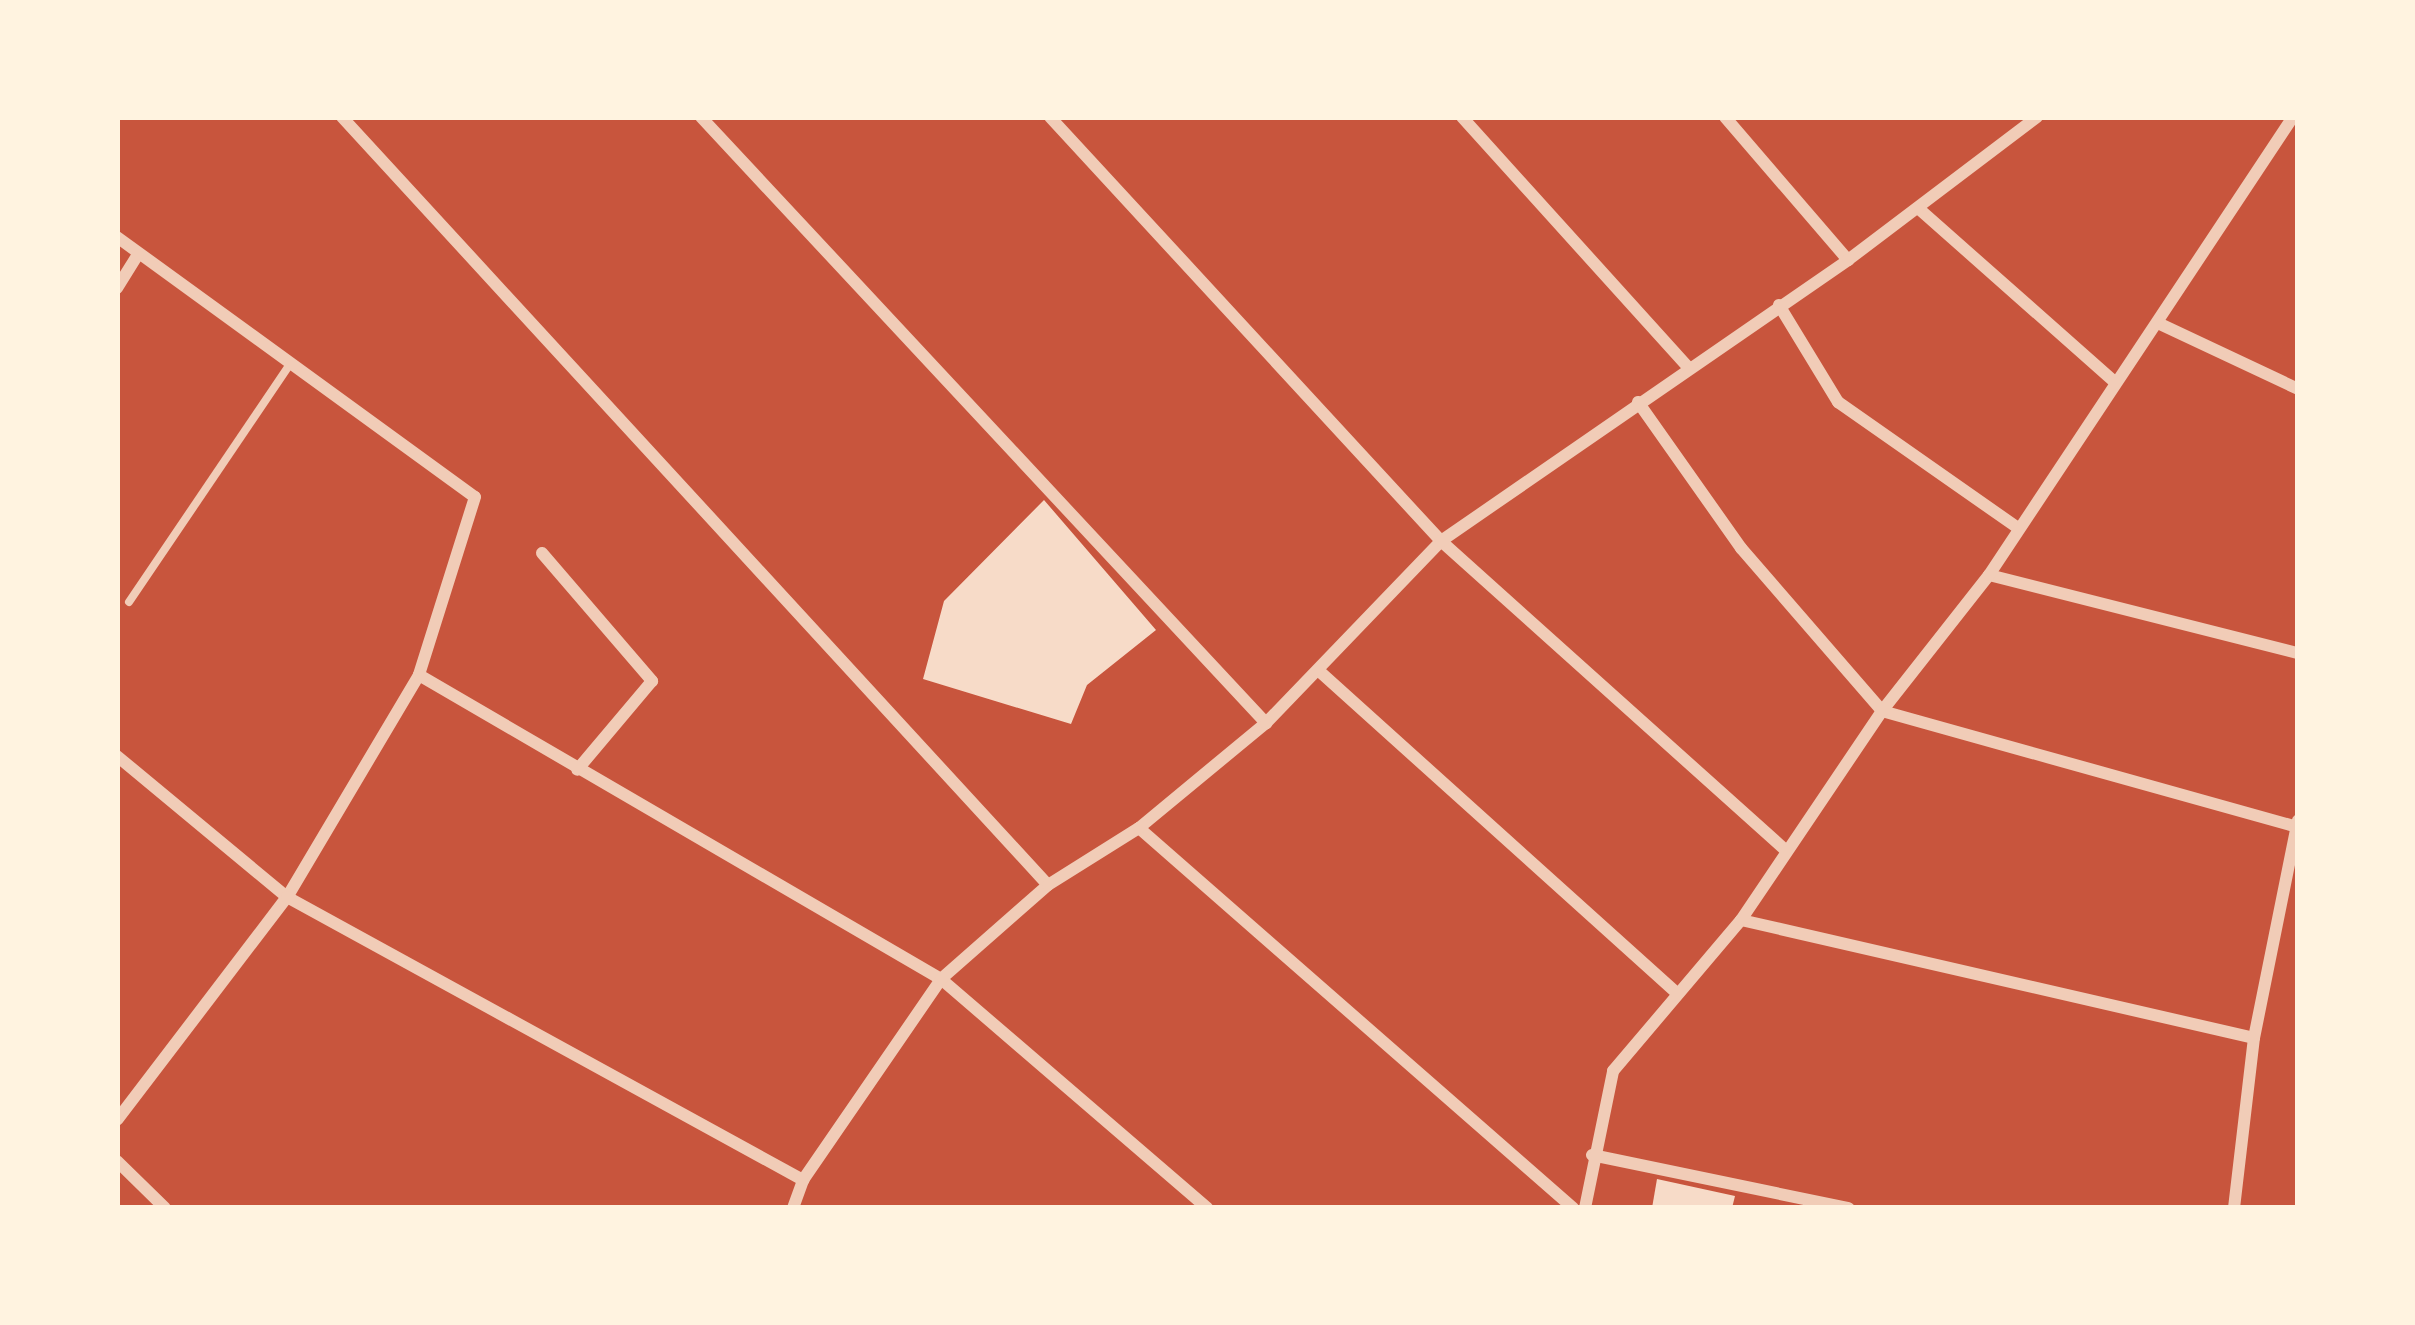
<!DOCTYPE html>
<html>
<head>
<meta charset="utf-8">
<style>
  body { margin:0 }
  #map { position:relative; width:2415px; height:1325px; overflow:hidden; background:#c8553d; font-family:Jost,sans-serif }
  div>[style] { position:absolute }
  .building>* { inset:0; background:#f7dbc8 }
  .service>* { height:8px; margin:-4px; padding:0 4px; transform-origin:4px; border-radius:4px; background:#f1ccb7 }
  .minor>* { height:12px; margin:-6px; padding:0 6px; transform-origin:6px; border-radius:6px; background:#f1ccb7 }
  span { translate:-50% -50%; white-space:nowrap; text-align:center; line-height:1.15; -webkit-text-stroke:12px #fff3e0; paint-order:stroke }
  .frame { position:absolute; inset:0; border:120px solid #fff3e0; pointer-events:none }
</style>
</head>
<body>
<div id="map">
  <div class="building">
    <div style="clip-path:polygon(1044px 500px,1156px 630px,1087px 685px,1071px 724px,923px 679px,944px 601px)"></div>
    <div style="clip-path:polygon(1657px 1179px,1735px 1196px,1732px 1208px,1652px 1208px)"></div>
  </div>
  <div class="service">
    <div style="left:129px;top:602px;width:287px;rotate:-55.9deg"></div>
  </div>
  <div class="minor">
    <div style="left:342px;top:117px;width:1043px;rotate:47.41deg"></div>
    <div style="left:701px;top:117px;width:829px;rotate:47.01deg"></div>
    <div style="left:1050px;top:117px;width:577px;rotate:47.32deg"></div>
    <div style="left:1441px;top:541px;width:464px;rotate:41.9deg"></div>
    <div style="left:1462px;top:117px;width:337px;rotate:47.9deg"></div>
    <div style="left:1725px;top:117px;width:189px;rotate:49.3deg"></div>
    <div style="left:1918px;top:208px;width:263px;rotate:41.5deg"></div>
    <div style="left:117px;top:237px;width:442px;rotate:36deg"></div>
    <div style="left:475px;top:497px;width:187px;rotate:107.5deg"></div>
    <div style="left:419px;top:675px;width:258px;rotate:120.7deg"></div>
    <div style="left:287px;top:897px;width:280px;rotate:127.3deg"></div>
    <div style="left:117px;top:288px;width:39px;rotate:-58deg"></div>
    <div style="left:1779px;top:305px;width:114px;rotate:58.7deg"></div>
    <div style="left:1838px;top:402px;width:220px;rotate:35deg"></div>
    <div style="left:2160px;top:324px;width:153px;rotate:25.2deg"></div>
    <div style="left:1638px;top:402px;width:179px;rotate:54.8deg"></div>
    <div style="left:1741px;top:548px;width:216px;rotate:49.1deg"></div>
    <div style="left:542px;top:553px;width:169px;rotate:49.3deg"></div>
    <div style="left:652px;top:681px;width:116px;rotate:130.1deg"></div>
    <div style="left:1989px;top:575px;width:319px;rotate:14.2deg"></div>
    <div style="left:1318px;top:670px;width:479px;rotate:42deg"></div>
    <div style="left:419px;top:675px;width:604px;rotate:30.22deg"></div>
    <div style="left:941px;top:979px;width:351px;rotate:40.7deg"></div>
    <div style="left:1882px;top:711px;width:432px;rotate:15.6deg"></div>
    <div style="left:117px;top:756px;width:221px;rotate:39.7deg"></div>
    <div style="left:287px;top:897px;width:589px;rotate:28.74deg"></div>
    <div style="left:1139px;top:828px;width:577px;rotate:41.2deg"></div>
    <div style="left:1741px;top:920px;width:526px;rotate:12.95deg"></div>
    <div style="left:1592px;top:1155px;width:262px;rotate:11.7deg"></div>
    <div style="left:117px;top:1161px;width:67px;rotate:44.4deg"></div>
    <div style="left:793px;top:1208px;width:30px;rotate:-70deg"></div>
    <div style="left:803px;top:1180px;width:244px;rotate:-55.5deg"></div>
    <div style="left:941px;top:979px;width:142px;rotate:-41.3deg"></div>
    <div style="left:1048px;top:885px;width:107px;rotate:-32.1deg"></div>
    <div style="left:1139px;top:828px;width:165px;rotate:-39.6deg"></div>
    <div style="left:1266px;top:723px;width:252px;rotate:-46.1deg"></div>
    <div style="left:1441px;top:541px;width:495px;rotate:-34.6deg"></div>
    <div style="left:1848px;top:260px;width:237px;rotate:-37.1deg"></div>
    <div style="left:1585px;top:1208px;width:140px;rotate:-78.4deg"></div>
    <div style="left:1613px;top:1071px;width:198px;rotate:-49.7deg"></div>
    <div style="left:1741px;top:920px;width:252px;rotate:-56deg"></div>
    <div style="left:1882px;top:711px;width:173px;rotate:-51.8deg"></div>
    <div style="left:1989px;top:575px;width:550px;rotate:-56.43deg"></div>
    <div style="left:2234px;top:1208px;width:171px;rotate:-83.3deg"></div>
    <div style="left:2254px;top:1038px;width:222px;rotate:-78.6deg"></div>
  </div>
  <div class="frame"></div>
</div>
</body>
</html>
